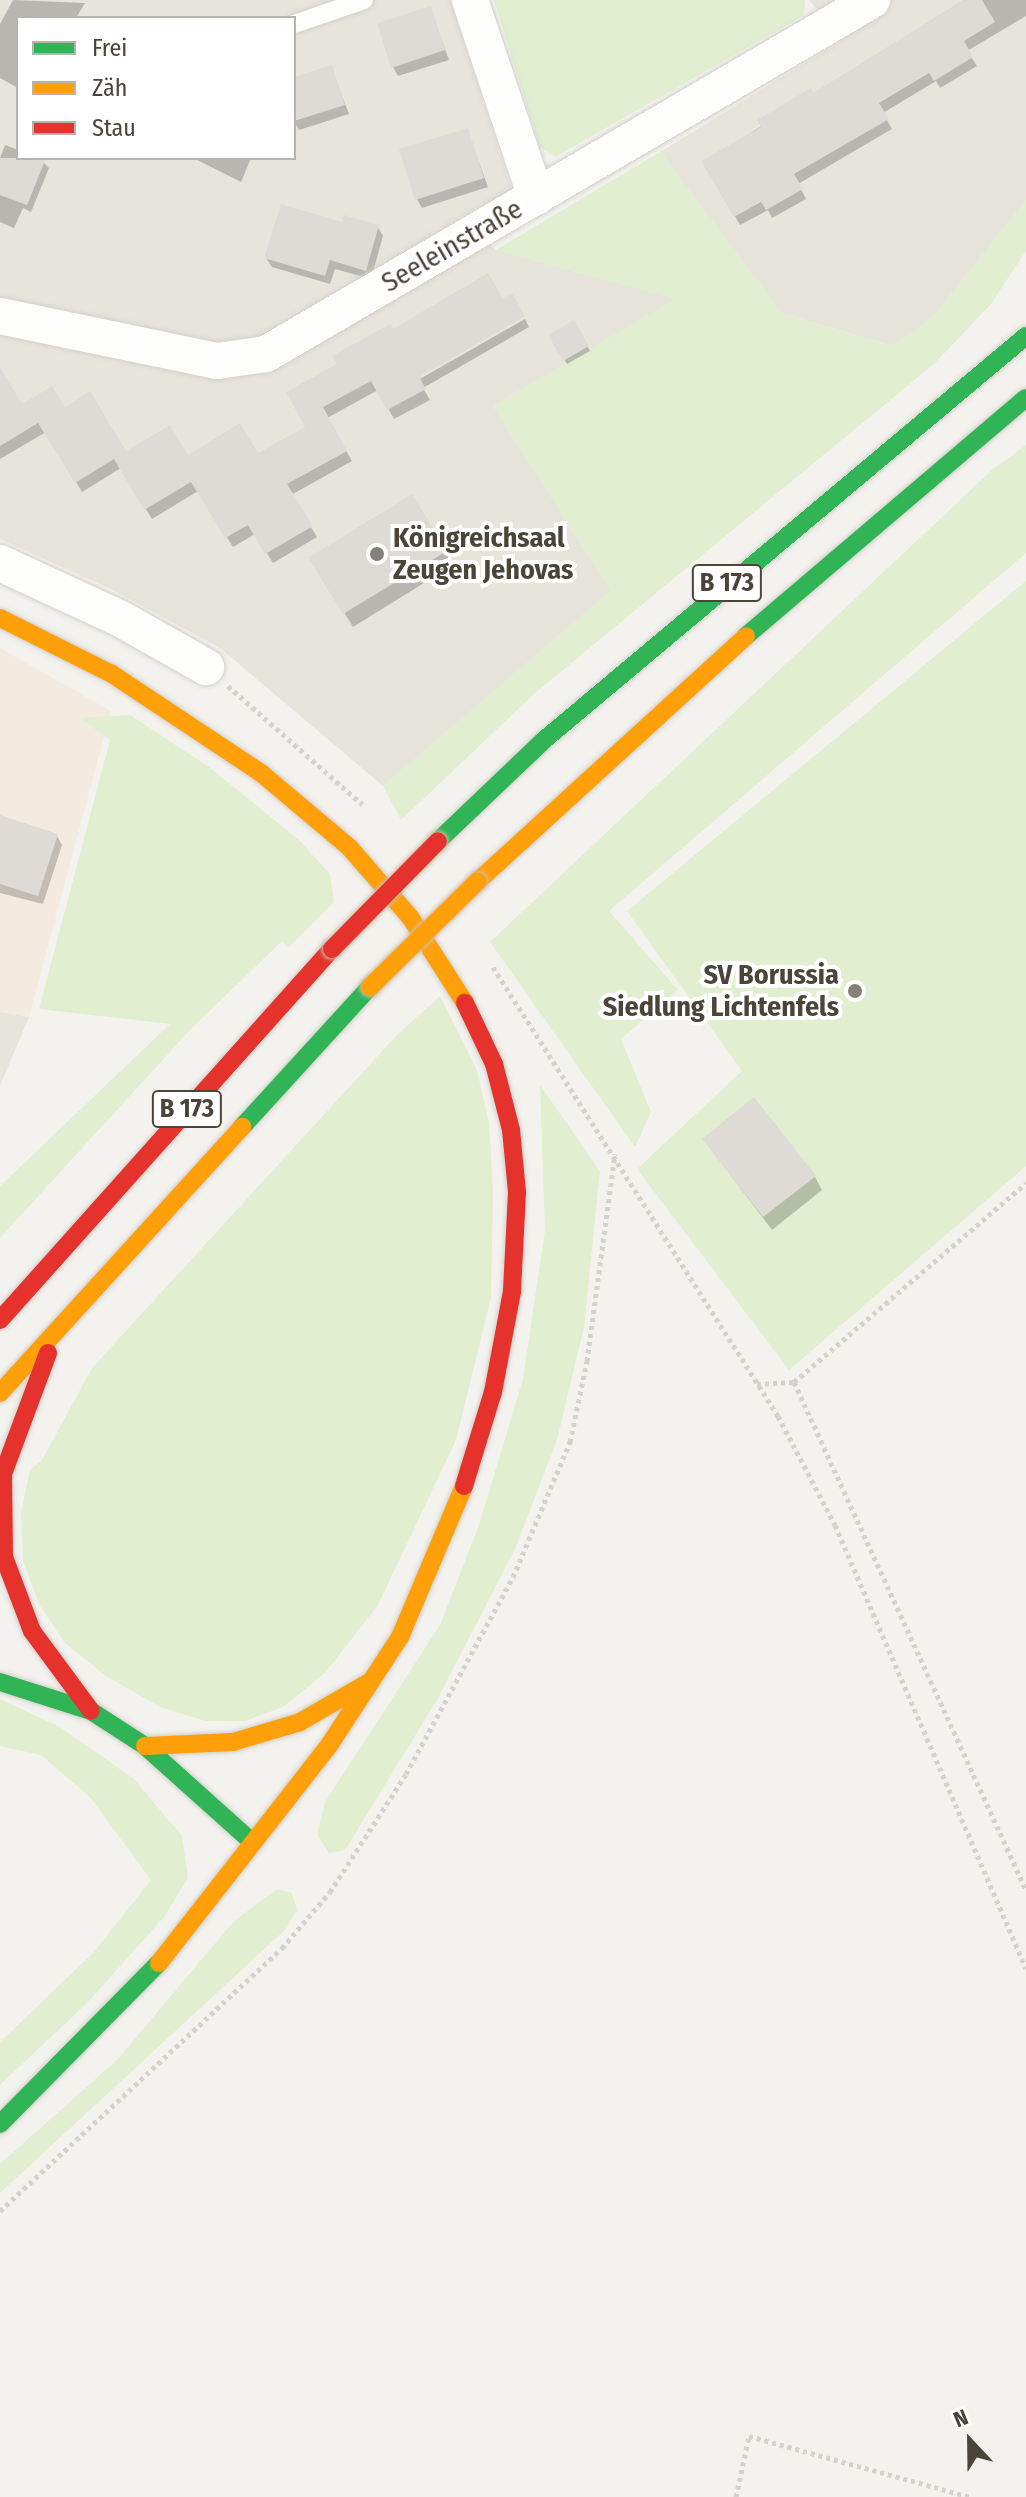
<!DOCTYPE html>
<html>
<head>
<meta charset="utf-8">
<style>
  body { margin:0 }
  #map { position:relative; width:1026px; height:2497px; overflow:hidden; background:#f4f2ee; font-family:"Fira Sans Condensed",sans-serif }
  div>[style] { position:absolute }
  .residential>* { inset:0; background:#e7e4dc }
  .commercial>* { inset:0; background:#f3ebdf }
  .green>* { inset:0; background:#e1eecf }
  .shadow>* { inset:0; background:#0003 }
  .building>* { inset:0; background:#dedbd6 }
  .path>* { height:5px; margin-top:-2.5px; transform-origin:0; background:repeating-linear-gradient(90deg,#d3d2cc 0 4px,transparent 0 8px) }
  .roads { filter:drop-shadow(0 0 2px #d2d0cb) drop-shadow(0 0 2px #d2d0cb) }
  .lane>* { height:18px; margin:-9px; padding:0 9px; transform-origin:9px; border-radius:9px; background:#fdfdfc }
  .street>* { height:36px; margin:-18px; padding:0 18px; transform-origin:18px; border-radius:18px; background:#fdfdfc }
  .fast>* { height:18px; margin:-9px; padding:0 9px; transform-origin:9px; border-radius:9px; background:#30b455 }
  .slow>* { height:18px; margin:-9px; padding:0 9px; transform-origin:9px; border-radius:9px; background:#ff9f0a }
  .jam>* { height:18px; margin:-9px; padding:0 9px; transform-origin:9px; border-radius:9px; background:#e5322d }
  .bridges { filter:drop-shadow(0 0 2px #ccbfa9) drop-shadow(0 0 2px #ccbfa9) }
  .slow-bridge>* { height:18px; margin:-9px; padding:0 9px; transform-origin:9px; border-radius:9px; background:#ff9f0a }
  .jam-bridge>* { height:18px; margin:-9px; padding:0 9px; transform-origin:9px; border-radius:9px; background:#e5322d }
  .dots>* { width:22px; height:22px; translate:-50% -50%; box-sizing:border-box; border:4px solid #fff; border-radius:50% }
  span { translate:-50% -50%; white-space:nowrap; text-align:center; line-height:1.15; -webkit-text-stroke:8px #fff; paint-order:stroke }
  .shield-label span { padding:2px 6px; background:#fff; border:2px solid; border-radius:6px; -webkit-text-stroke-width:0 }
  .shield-label { font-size:26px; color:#4b4439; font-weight:700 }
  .street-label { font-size:28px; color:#4b4439 }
  .poi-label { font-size:28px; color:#4b4439; font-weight:700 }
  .left { translate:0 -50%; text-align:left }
  .right { translate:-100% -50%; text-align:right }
  .legend { position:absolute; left:16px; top:16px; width:280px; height:144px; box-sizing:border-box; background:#fff; border:2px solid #b7b4b0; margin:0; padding:10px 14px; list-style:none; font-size:24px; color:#4b4439 }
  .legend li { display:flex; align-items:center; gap:16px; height:40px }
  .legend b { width:40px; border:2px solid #b7b4b0 }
  .north { position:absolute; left:930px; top:2401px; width:80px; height:80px; -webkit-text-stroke:6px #fff; paint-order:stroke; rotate:338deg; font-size:22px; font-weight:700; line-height:32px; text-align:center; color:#4b4439 }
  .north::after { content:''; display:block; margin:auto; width:28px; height:36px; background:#4b4439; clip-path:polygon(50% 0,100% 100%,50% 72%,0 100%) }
</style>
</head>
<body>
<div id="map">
  <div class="residential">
    <div style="clip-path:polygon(evenodd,0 0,450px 0,512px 190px,458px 218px,496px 250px,676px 299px,493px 406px,611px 591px,383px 786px,220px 648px,113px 590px,0 539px,0 0,18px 18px,294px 18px,294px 158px,18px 158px,18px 18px)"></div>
    <div style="clip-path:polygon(809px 0,1026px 0,1026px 200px,933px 317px,892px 346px,782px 313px,660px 152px,843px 40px)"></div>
    <div style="clip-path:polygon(0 1012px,29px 1017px,0 1086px)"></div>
  </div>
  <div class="commercial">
    <div style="clip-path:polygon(0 648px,111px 711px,29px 1017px,0 1012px)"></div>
  </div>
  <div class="green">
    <div style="clip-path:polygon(494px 0,805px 0,804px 15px,555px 157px,540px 147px)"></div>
    <div style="clip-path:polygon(660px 152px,782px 313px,891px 346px,933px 317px,1026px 200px,1026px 251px,991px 304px,934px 364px,535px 693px,401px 820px,383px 786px,611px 591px,493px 406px,675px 299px,496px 250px)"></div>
    <div style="clip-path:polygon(1026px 445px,1026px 553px,609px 911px,678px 990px,621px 1039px,651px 1112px,635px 1147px,490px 942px,992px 470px)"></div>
    <div style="clip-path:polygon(1026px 581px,1026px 1166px,789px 1370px,637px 1169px,742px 1071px,627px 911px)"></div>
    <div style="clip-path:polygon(130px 715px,209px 767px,298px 839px,330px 874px,334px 902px,288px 948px,282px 941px,190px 1030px,0 1238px,0 1186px,170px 1024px,39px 1009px,110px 740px,80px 718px)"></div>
    <div style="clip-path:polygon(440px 996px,477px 1070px,489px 1123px,493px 1191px,491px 1297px,456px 1440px,378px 1605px,325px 1673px,283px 1707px,245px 1721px,205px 1721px,160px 1707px,106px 1676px,65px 1643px,39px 1604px,23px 1561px,21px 1513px,30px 1470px,42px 1460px,92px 1368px,396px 1036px)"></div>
    <div style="clip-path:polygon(540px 1085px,600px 1171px,584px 1327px,557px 1440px,515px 1549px,437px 1700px,345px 1850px,329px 1853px,317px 1834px,325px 1802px,440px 1625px,478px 1528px,523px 1379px,545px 1230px)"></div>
    <div style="clip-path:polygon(0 1699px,60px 1727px,134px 1779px,182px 1836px,188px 1878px,164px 1917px,88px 2002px,0 2085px,0 2042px,94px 1952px,151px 1880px,90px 1797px,41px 1755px,0 1746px)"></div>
    <div style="clip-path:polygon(277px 1889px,292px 1893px,297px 1910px,286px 1929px,0 2193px,0 2164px,117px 2060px,234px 1921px)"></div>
  </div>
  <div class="shadow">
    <div style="clip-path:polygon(13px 0,85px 3px,76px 18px,18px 18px,18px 88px,0 78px,0 24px)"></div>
    <div style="clip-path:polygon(964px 0,1026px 0,1026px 16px,967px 51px,977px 66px,940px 88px,936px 81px,883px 113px,892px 129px,798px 184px,806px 199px,772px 218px,768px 210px,740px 225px,704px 162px)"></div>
    <div style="clip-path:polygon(430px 9px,449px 60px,398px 76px,393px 67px)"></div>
    <div style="clip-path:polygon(331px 68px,349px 114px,299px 130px,294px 121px,294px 79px)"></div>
    <div style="clip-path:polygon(467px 130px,488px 187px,422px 208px,417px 199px)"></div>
    <div style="clip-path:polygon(5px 145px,18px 150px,18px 158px,39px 158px,49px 168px,31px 212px,23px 208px,14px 228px,0 222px,0 158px)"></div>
    <div style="clip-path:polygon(193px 158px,251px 158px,241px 182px)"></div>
    <div style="clip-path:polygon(343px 225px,378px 227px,383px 236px,371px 279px,335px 269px,330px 284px,272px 267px,266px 258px)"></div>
    <div style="clip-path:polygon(525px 319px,529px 327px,423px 388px,430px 400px,394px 419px,378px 390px,327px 418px,352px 461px,291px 495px,317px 537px,273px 563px,255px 534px,233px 547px,198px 491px,152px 519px,121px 468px,82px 492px,46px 432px,0 459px,0 371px,22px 407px,64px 410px,126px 454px,258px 456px,308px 428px,340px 365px,411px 384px)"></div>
    <div style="clip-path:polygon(574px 323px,590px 351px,567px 364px,551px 336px)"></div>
    <div style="clip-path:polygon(411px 497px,453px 565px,353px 627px,311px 558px)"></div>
    <div style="clip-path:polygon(0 817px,57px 836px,62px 845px,43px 904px,0 893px)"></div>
    <div style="clip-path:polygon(704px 1140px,815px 1177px,822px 1190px,772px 1230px)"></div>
  </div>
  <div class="building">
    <div style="clip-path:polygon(964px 0,982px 0,995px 22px,964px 41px,973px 57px,934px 81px,929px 73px,879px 103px,889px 119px,794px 174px,803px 189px,766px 210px,761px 202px,734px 217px,701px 161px,761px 127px,757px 120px,811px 88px,813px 93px)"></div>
    <div style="clip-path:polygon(431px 6px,445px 50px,391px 68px,377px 23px)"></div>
    <div style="clip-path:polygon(332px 65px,345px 105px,294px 121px,294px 77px)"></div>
    <div style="clip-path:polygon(468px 128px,484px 178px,415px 200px,399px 149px)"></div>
    <div style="clip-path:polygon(0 158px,46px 158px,27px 205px,0 195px)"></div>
    <div style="clip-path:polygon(281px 204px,342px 222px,344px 215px,379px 225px,366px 271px,330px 260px,325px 276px,264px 258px)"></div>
    <div style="clip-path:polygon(488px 273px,503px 298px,512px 293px,525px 316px,419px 377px,426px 389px,387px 410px,371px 381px,323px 407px,347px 451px,287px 484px,313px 526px,265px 554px,248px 525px,225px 538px,191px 482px,144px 510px,114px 459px,75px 483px,38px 423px,0 446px,0 367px,22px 404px,52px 386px,65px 407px,90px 391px,126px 451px,170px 425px,188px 455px,240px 423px,258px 453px,305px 427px,286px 392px,337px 364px,332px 356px,390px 324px,393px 329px)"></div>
    <div style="clip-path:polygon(574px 320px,589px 346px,563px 361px,548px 335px)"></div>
    <div style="clip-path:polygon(412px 494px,447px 551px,343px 614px,308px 558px)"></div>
    <div style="clip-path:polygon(0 815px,58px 834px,38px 896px,0 884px)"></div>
    <div style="clip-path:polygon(754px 1097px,816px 1176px,763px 1217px,702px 1139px)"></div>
  </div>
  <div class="path">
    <div style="left:228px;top:686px;width:179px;rotate:41.4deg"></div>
    <div style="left:493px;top:967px;width:532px;rotate:57.59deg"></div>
    <div style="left:778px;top:1416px;width:123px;rotate:62.4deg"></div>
    <div style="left:835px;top:1525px;width:483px;rotate:66.7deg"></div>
    <div style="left:794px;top:1382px;width:558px;rotate:65.45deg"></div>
    <div style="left:757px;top:1384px;width:37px;rotate:-3deg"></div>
    <div style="left:794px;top:1382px;width:306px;rotate:-40.6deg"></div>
    <div style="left:0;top:2211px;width:386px;rotate:-43deg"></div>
    <div style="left:282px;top:1948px;width:74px;rotate:-49.4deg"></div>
    <div style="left:330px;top:1892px;width:140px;rotate:-57.2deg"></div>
    <div style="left:406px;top:1774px;width:224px;rotate:-61.5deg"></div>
    <div style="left:513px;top:1577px;width:147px;rotate:-67.1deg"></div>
    <div style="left:570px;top:1442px;width:83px;rotate:-78.1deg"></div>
    <div style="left:587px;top:1361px;width:209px;rotate:-82.3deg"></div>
    <div style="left:736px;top:2497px;width:62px;rotate:-78deg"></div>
    <div style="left:749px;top:2436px;width:229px;rotate:15.4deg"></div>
  </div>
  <div class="roads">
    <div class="lane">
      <div style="left:294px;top:24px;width:74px;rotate:-18.9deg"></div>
    </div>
    <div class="street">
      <div style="left:470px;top:0;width:208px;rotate:71.5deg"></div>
      <div style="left:0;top:316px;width:222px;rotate:11.7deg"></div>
      <div style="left:217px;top:361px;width:49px;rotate:-8.1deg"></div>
      <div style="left:266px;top:354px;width:702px;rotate:-30.29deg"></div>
      <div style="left:0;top:563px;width:133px;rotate:24.8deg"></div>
      <div style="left:121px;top:619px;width:98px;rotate:29.5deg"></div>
    </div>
    <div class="fast">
      <div style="left:746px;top:636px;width:367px;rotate:-40.4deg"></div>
      <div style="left:438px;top:841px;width:146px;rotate:-43.6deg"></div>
      <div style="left:544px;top:740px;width:629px;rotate:-39.97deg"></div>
      <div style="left:242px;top:1127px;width:190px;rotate:-47.6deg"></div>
      <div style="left:0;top:1682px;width:96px;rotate:17.7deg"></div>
      <div style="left:91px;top:1711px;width:64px;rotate:32.9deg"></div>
      <div style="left:145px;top:1746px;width:144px;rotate:41.9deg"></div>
      <div style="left:0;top:2124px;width:226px;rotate:-45.4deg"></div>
    </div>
    <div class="slow">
      <div style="left:0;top:618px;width:125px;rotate:26.6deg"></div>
      <div style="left:112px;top:674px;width:179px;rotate:33.6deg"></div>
      <div style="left:261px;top:773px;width:115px;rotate:40.1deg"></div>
      <div style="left:349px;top:847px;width:93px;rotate:48.9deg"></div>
      <div style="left:410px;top:917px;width:102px;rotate:57.4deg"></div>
      <div style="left:478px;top:881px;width:363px;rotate:-42.4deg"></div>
      <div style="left:0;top:1393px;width:360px;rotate:-47.7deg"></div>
      <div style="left:145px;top:1746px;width:88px;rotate:-2.6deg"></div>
      <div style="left:233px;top:1742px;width:70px;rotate:-16.6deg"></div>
      <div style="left:300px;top:1722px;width:82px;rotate:-30deg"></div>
      <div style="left:159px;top:1963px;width:278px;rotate:-52deg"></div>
      <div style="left:330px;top:1744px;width:128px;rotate:-56.8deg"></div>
      <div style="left:400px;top:1637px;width:164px;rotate:-67deg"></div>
    </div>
    <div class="jam">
      <div style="left:0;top:1320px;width:498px;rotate:-48.2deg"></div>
      <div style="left:48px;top:1353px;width:129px;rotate:110.4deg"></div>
      <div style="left:3px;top:1474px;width:83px;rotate:89.3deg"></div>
      <div style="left:4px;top:1557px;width:79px;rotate:69.3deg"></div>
      <div style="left:32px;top:1631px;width:99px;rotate:53.6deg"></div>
      <div style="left:464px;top:1486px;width:98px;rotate:-72.9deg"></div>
      <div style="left:493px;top:1392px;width:103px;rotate:-79.3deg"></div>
      <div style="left:512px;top:1291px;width:99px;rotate:-87.1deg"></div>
      <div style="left:517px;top:1192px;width:62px;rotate:-95.5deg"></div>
      <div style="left:511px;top:1130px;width:68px;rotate:-104.4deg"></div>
      <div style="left:494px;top:1064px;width:68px;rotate:-115.4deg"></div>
    </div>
  </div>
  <div class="bridges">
    <div class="slow-bridge">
      <div style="left:370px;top:987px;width:151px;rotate:-44.5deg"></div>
    </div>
    <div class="jam-bridge">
      <div style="left:332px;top:949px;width:151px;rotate:-45.5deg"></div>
    </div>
  </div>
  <div class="dots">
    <div style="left:377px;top:554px;background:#868178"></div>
    <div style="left:855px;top:991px;background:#868178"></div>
  </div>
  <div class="shield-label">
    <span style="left:727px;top:583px">B 173</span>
    <span style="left:187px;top:1109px">B 173</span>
  </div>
  <div class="street-label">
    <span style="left:452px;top:246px;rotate:-30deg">Seeleinstraße</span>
  </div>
  <div class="poi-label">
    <span class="left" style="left:393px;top:554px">Königreichsaal<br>Zeugen Jehovas</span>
    <span class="right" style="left:839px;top:991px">SV Borussia<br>Siedlung Lichtenfels</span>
  </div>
  <ul class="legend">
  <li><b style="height:10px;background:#30b455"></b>Frei</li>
  <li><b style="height:10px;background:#ff9f0a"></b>Zäh</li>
  <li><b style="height:10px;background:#e5322d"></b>Stau</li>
  </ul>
  <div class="north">N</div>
</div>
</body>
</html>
